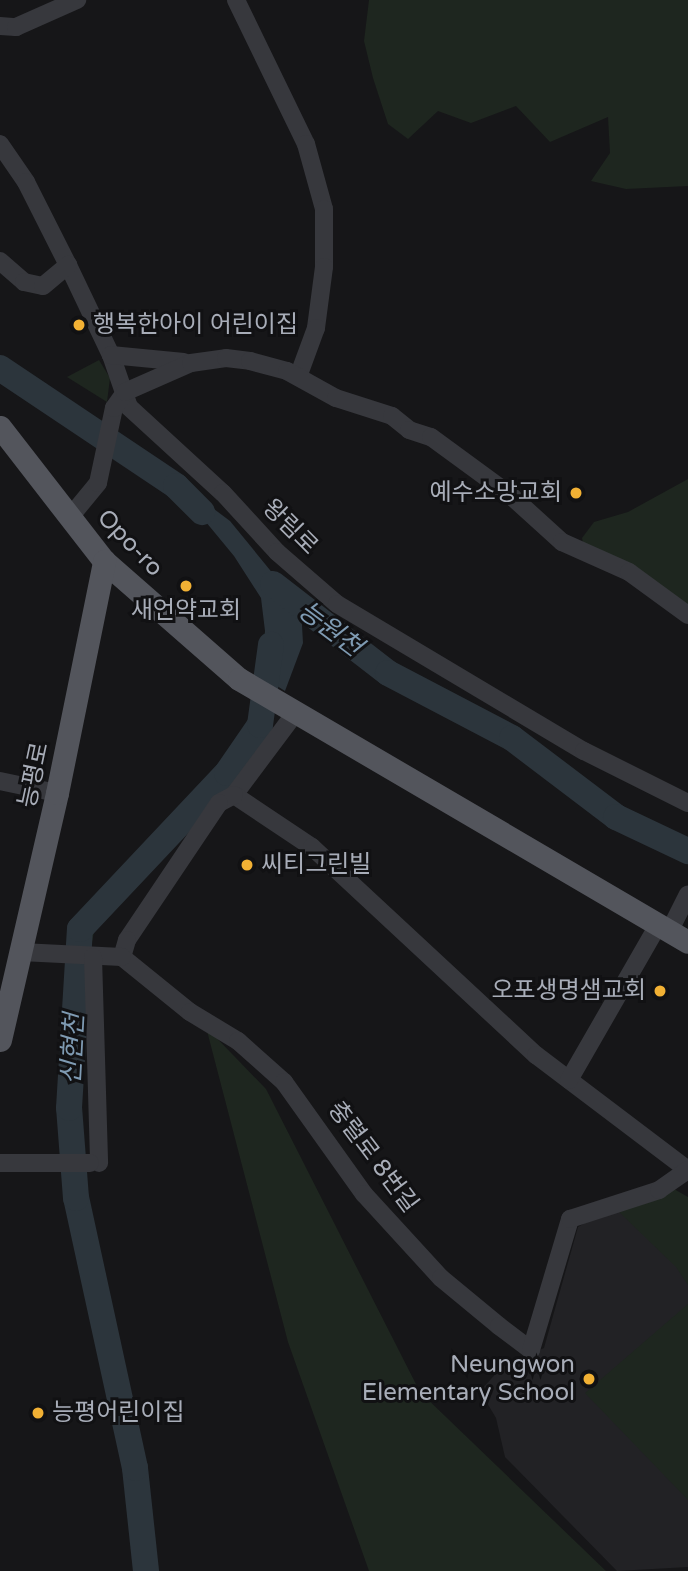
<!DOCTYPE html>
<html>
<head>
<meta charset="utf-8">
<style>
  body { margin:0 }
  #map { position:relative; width:688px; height:1571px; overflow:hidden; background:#161618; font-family:"Varela Round","Noto Sans KR",sans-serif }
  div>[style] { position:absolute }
  .built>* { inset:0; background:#222225 }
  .green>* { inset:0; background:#1e261f }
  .water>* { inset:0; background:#2c353c }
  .river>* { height:26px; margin:-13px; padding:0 13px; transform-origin:13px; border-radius:13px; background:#2c353c }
  .minor>* { height:18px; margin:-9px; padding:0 9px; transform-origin:9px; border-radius:9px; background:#37383d }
  .major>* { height:23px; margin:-11.5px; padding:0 11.5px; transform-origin:11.5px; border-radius:11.5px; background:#53555c }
  .dots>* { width:19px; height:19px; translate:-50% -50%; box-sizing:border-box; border:4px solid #111113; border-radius:50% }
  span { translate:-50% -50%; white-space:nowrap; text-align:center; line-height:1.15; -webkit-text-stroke:6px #111113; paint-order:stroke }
  .poi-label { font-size:24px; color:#a8adb8 }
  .left { translate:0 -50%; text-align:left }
  .right { translate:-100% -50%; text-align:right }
  .street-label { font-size:24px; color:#a8adb8 }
  .water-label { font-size:26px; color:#7f9bb3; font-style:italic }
</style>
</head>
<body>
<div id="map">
  <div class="built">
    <div style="clip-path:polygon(688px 1197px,688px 1567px,617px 1571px,505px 1457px,496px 1418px,480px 1391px,502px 1367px,544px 1348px,578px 1227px,597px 1216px)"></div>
  </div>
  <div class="green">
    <div style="clip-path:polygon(369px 0,688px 0,688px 186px,626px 189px,591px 181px,610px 153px,608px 117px,550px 142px,516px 106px,471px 123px,438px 111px,408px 139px,388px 124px,373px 78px,364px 41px)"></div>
    <div style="clip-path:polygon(99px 360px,110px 378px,107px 402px,67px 377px)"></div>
    <div style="clip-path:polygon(688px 479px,688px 607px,584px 548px,582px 538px,594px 522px,628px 512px)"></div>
    <div style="clip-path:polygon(270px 715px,271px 723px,239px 758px,255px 733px)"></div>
    <div style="clip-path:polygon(138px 871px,94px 932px,90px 953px,80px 951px,80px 930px)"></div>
    <div style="clip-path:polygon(206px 1027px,266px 1089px,420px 1392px,606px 1571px,369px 1571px,288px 1342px)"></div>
    <div style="clip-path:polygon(674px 1189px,688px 1197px,688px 1285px,676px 1267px,617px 1210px)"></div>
    <div style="clip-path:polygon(688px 1304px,688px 1500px,585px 1393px)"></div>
  </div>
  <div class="water">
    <div style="clip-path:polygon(150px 468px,186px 488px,230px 521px,301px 608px,303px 643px,285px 691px,261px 676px,265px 631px,261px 598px,234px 556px,177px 487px)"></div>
    <div style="clip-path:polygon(257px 706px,270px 715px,255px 732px,253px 725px)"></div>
  </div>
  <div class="river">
    <div style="left:0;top:368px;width:212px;rotate:33.8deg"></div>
    <div style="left:176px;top:486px;width:37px;rotate:45deg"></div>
    <div style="left:273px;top:584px;width:145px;rotate:37.7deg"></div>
    <div style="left:388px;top:673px;width:140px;rotate:27.7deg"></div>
    <div style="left:512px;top:738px;width:131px;rotate:37.2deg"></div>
    <div style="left:616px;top:817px;width:80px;rotate:25.3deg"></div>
    <div style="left:146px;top:1571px;width:104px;rotate:-96.1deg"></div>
    <div style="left:135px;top:1468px;width:276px;rotate:-102.3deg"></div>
    <div style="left:76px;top:1198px;width:90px;rotate:-94.4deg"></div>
    <div style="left:69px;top:1108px;width:179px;rotate:-86.5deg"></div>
    <div style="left:80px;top:929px;width:214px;rotate:-46.7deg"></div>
    <div style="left:227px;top:773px;width:58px;rotate:-55.5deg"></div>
    <div style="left:260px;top:725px;width:81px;rotate:-82.2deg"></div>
  </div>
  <div class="minor">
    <div style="left:236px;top:0;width:160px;rotate:64.1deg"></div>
    <div style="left:306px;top:144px;width:67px;rotate:74.5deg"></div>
    <div style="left:324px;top:209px;width:58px;rotate:90deg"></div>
    <div style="left:324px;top:267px;width:62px;rotate:97.5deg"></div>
    <div style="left:316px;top:328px;width:52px;rotate:110.2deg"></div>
    <div style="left:0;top:26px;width:16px;rotate:4deg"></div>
    <div style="left:16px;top:27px;width:67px;rotate:-23.9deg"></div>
    <div style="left:0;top:144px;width:46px;rotate:55.6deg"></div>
    <div style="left:26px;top:182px;width:93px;rotate:63.2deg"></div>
    <div style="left:68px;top:265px;width:100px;rotate:64.5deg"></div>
    <div style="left:111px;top:355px;width:55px;rotate:70.9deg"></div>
    <div style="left:129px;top:407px;width:127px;rotate:42.5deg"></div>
    <div style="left:223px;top:493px;width:80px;rotate:47.5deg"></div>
    <div style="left:277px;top:552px;width:79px;rotate:40.9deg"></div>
    <div style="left:337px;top:604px;width:287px;rotate:30.8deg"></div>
    <div style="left:584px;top:751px;width:116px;rotate:26.6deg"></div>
    <div style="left:0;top:261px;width:32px;rotate:41deg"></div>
    <div style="left:24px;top:282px;width:19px;rotate:12deg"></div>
    <div style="left:43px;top:286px;width:33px;rotate:-40deg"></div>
    <div style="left:111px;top:355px;width:73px;rotate:5.5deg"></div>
    <div style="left:70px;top:517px;width:44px;rotate:-50.5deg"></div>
    <div style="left:98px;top:483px;width:77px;rotate:-78deg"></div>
    <div style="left:114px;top:408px;width:19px;rotate:-55deg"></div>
    <div style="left:125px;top:392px;width:72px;rotate:-23.7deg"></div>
    <div style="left:191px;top:363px;width:35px;rotate:-8deg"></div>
    <div style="left:226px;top:358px;width:24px;rotate:7deg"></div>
    <div style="left:250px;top:361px;width:38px;rotate:15deg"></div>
    <div style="left:287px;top:371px;width:56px;rotate:28.9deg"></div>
    <div style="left:336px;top:398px;width:59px;rotate:17.8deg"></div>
    <div style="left:392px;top:416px;width:22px;rotate:39deg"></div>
    <div style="left:409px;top:430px;width:23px;rotate:18deg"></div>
    <div style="left:431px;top:437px;width:97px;rotate:36.2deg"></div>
    <div style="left:509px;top:494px;width:72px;rotate:42.2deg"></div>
    <div style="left:562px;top:542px;width:73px;rotate:24.1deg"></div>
    <div style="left:629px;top:572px;width:73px;rotate:36.1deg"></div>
    <div style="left:296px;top:712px;width:104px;rotate:126.8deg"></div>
    <div style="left:234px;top:795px;width:94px;rotate:33.7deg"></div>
    <div style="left:312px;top:847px;width:306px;rotate:42.9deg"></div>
    <div style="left:536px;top:1055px;width:191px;rotate:37.1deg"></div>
    <div style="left:0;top:781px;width:58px;rotate:11.9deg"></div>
    <div style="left:234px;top:795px;width:17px;rotate:152deg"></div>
    <div style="left:219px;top:803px;width:165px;rotate:123.9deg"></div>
    <div style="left:127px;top:940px;width:18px;rotate:106deg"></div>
    <div style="left:122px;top:957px;width:87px;rotate:39deg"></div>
    <div style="left:190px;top:1012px;width:56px;rotate:31.1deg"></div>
    <div style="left:238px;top:1041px;width:62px;rotate:41.7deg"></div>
    <div style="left:284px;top:1082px;width:138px;rotate:54.5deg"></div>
    <div style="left:364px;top:1194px;width:114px;rotate:47.5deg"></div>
    <div style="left:441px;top:1278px;width:75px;rotate:39.6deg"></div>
    <div style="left:499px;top:1326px;width:40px;rotate:37deg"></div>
    <div style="left:531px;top:1350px;width:137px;rotate:-73.4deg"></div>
    <div style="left:570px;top:1219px;width:94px;rotate:-18deg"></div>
    <div style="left:659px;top:1190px;width:35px;rotate:-35deg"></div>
    <div style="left:669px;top:932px;width:42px;rotate:-63.4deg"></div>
    <div style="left:21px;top:952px;width:101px;rotate:2.8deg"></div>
    <div style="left:93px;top:957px;width:206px;rotate:88.3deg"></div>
    <div style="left:569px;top:1080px;width:179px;rotate:-60.1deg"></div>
    <div style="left:0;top:1163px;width:90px"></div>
  </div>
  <div class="major">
    <div style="left:0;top:427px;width:170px;rotate:52.2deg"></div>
    <div style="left:104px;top:561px;width:179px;rotate:41.2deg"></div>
    <div style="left:239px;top:679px;width:520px;rotate:30.36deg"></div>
    <div style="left:0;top:1040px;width:253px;rotate:-77deg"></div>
    <div style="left:57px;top:793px;width:237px;rotate:-78.5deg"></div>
  </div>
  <div class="dots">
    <div style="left:79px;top:325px;background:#f2b134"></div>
    <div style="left:576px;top:493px;background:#f2b134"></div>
    <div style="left:186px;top:586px;background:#f2b134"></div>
    <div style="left:247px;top:865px;background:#f2b134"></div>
    <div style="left:660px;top:991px;background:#f2b134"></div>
    <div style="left:589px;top:1379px;background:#f2b134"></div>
    <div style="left:38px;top:1413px;background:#f2b134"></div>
  </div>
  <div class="poi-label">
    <span class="left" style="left:93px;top:325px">행복한아이 어린이집</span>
    <span class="right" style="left:562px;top:493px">예수소망교회</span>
    <span style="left:186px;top:611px">새언약교회</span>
    <span class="left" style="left:261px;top:865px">씨티그린빌</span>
    <span class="right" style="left:646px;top:991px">오포생명샘교회</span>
    <span class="right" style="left:575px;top:1379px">Neungwon<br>Elementary School</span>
    <span class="left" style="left:52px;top:1413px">능평어린이집</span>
  </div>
  <div class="street-label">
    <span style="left:290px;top:527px;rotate:45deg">왕림로</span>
    <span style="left:130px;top:543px;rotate:46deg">Opo-ro</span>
    <span style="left:34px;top:775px;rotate:-78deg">능평로</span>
    <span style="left:373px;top:1157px;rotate:53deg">충렬로 8번길</span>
  </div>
  <div class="water-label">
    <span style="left:330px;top:629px;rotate:37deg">능원천</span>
    <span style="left:73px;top:1049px;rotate:-87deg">신현천</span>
  </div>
</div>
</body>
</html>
